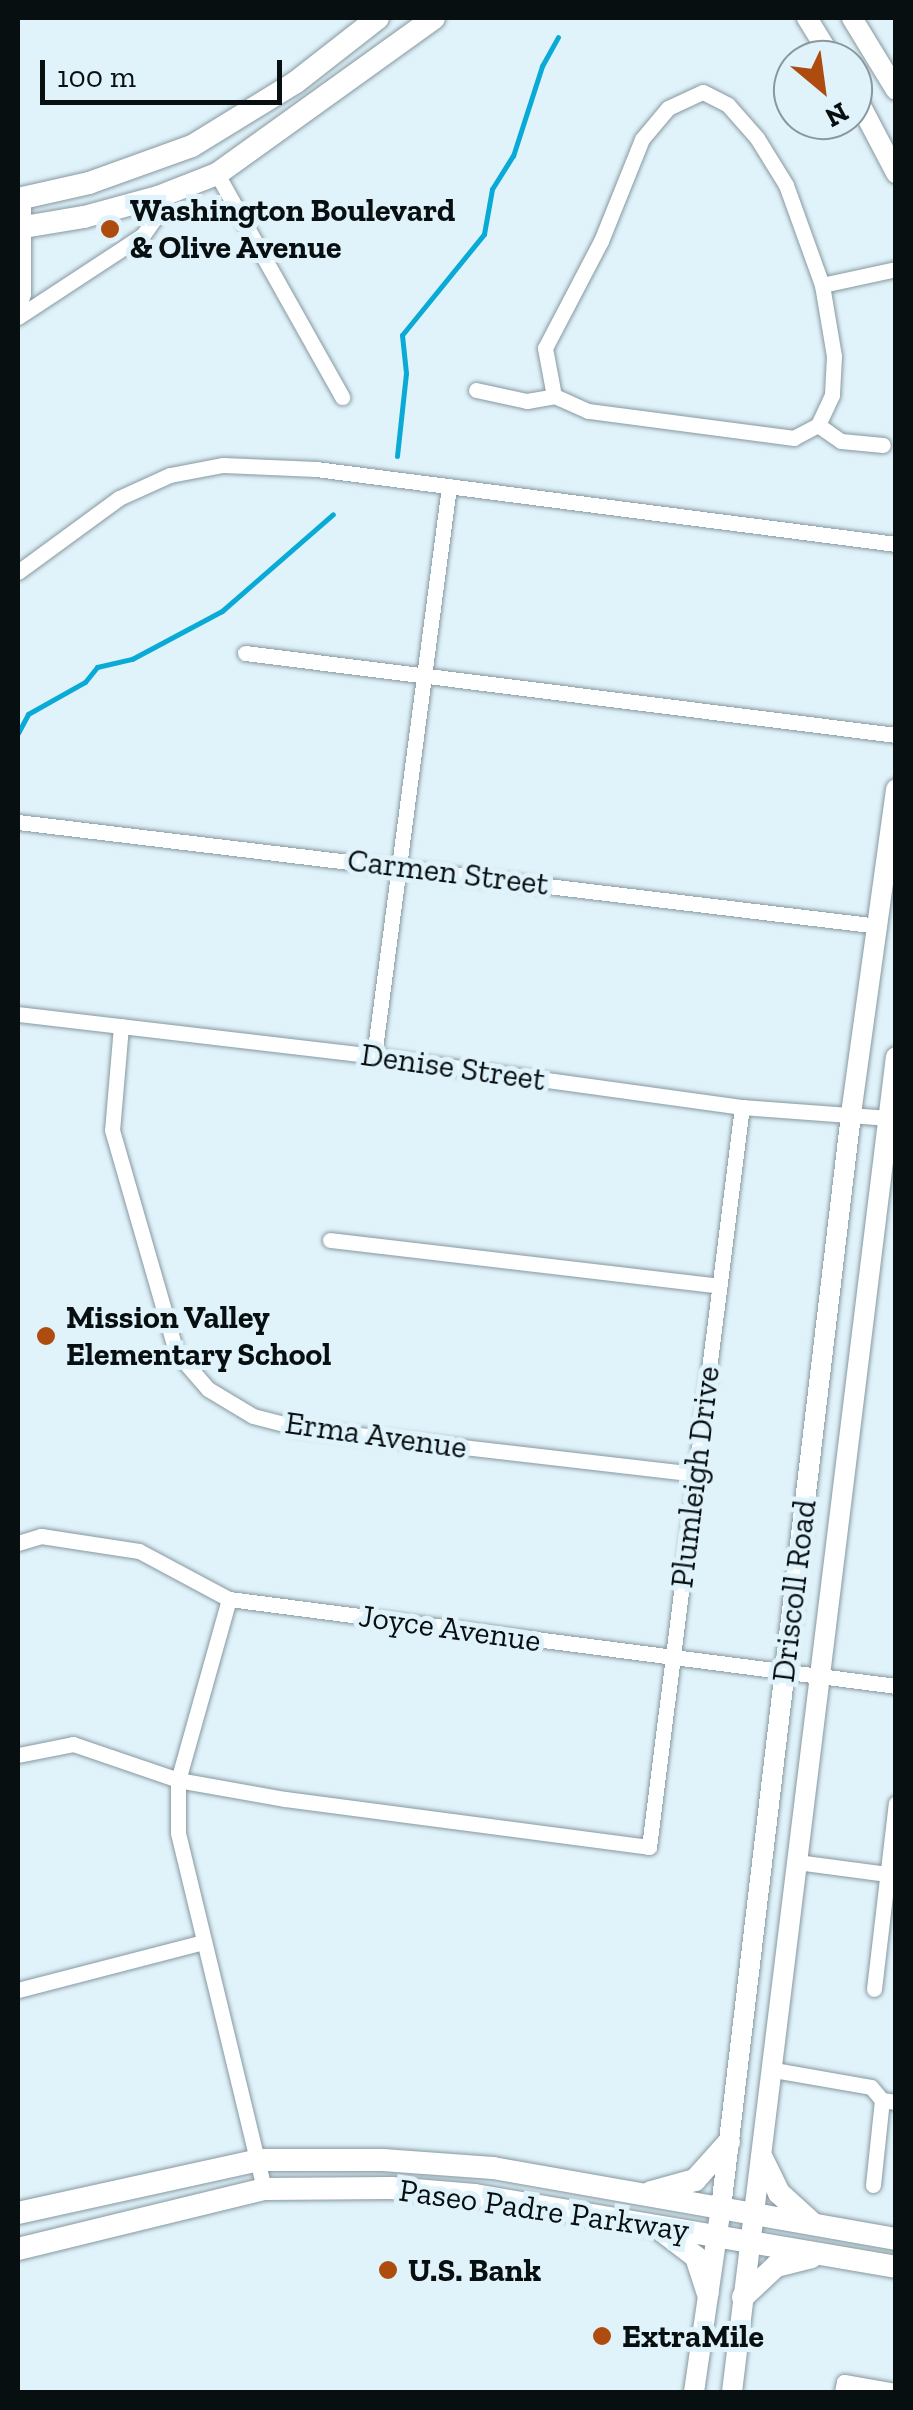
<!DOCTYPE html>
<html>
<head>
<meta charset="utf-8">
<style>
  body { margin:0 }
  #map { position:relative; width:913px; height:2410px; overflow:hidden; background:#e0f3fb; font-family:"Zilla Slab",serif }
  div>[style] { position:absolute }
  .stream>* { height:5px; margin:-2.5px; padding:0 2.5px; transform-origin:2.5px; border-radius:2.5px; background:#0aaad7 }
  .roads { filter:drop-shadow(0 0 2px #87989f) drop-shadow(0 0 2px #87989f) }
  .minor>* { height:15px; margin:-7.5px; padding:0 7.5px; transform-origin:7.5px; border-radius:7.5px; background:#fff }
  .tertiary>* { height:20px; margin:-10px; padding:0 10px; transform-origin:10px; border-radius:10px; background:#fff }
  .secondary>* { height:22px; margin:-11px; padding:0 11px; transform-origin:11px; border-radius:11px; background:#fff }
  .dots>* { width:28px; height:28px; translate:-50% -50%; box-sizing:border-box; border:5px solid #e0f3fb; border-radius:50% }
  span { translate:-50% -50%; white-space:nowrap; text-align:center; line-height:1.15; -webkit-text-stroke:10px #e0f3fb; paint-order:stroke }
  .poi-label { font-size:32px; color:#080f11; font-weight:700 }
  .left { translate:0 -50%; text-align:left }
  .street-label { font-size:32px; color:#080f11 }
  .frame { position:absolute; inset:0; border:20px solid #080f11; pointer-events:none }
  .north { position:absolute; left:773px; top:40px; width:100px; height:100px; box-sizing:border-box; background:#e0f3fb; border:2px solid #8a989d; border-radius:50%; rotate:151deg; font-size:28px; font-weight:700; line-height:40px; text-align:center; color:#080f11 }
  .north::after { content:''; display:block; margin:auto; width:35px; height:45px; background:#ae4b0f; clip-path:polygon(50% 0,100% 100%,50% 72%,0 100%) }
  .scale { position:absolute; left:40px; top:60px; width:242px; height:45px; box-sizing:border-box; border:5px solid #080f11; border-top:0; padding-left:12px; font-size:30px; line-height:35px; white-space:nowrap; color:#080f11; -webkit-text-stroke:8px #e0f3fb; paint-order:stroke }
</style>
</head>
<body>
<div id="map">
  <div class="stream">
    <div style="left:397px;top:456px;width:83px;rotate:-83.8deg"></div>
    <div style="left:406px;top:373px;width:38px;rotate:-96deg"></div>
    <div style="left:402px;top:335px;width:130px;rotate:-50.9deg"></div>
    <div style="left:484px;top:234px;width:46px;rotate:-79.9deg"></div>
    <div style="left:492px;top:189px;width:39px;rotate:-58deg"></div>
    <div style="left:513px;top:156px;width:95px;rotate:-72.1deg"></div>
    <div style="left:542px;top:66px;width:33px;rotate:-61deg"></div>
    <div style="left:18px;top:733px;width:21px;rotate:-62deg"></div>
    <div style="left:28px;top:714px;width:65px;rotate:-29.3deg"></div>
    <div style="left:85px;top:682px;width:19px;rotate:-51deg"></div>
    <div style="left:97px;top:667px;width:36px;rotate:-13deg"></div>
    <div style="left:132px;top:659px;width:102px;rotate:-28.1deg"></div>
    <div style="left:222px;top:611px;width:147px;rotate:-41.1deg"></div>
  </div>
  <div class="roads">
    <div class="minor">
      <div style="left:703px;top:92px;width:28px;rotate:27deg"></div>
      <div style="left:728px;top:105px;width:44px;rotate:48.7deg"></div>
      <div style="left:757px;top:138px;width:55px;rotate:58.3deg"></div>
      <div style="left:786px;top:185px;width:106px;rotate:70.2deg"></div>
      <div style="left:822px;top:285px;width:72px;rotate:80.4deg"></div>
      <div style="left:834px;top:356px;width:39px;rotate:93deg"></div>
      <div style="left:832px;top:395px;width:33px;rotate:115deg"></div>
      <div style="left:818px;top:425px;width:27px;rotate:152deg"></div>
      <div style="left:794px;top:438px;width:208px;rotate:-172.5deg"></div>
      <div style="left:588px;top:411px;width:37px;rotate:-156deg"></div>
      <div style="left:554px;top:396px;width:49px;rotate:-100.6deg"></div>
      <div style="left:545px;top:348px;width:121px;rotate:-62.4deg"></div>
      <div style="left:601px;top:241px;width:110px;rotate:-68.1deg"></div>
      <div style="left:642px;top:139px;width:40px;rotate:-50deg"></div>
      <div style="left:668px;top:108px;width:38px;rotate:-25deg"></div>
      <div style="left:217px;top:174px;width:256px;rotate:60.7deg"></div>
      <div style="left:822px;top:285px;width:76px;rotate:-12.2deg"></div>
      <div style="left:18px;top:310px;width:17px;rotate:-73deg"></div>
      <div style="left:23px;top:294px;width:95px;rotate:-90deg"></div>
      <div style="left:18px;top:317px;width:149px;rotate:-33.3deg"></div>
      <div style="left:143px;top:235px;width:21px;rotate:-55deg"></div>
      <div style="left:155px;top:218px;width:21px;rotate:-82deg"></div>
      <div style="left:476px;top:390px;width:52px;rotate:12.2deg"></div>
      <div style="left:527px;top:401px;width:27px;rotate:-10deg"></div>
      <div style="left:818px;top:425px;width:28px;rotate:35deg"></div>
      <div style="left:841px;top:441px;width:42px;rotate:5.4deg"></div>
      <div style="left:18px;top:572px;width:125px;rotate:-36.2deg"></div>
      <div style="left:119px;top:498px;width:56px;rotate:-24.3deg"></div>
      <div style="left:170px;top:475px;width:54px;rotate:-10.7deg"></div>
      <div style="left:223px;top:465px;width:93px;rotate:2.5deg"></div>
      <div style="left:316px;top:469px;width:585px;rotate:7.37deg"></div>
      <div style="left:245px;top:653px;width:656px;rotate:7.18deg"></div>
      <div style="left:18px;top:822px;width:867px;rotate:6.89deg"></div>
      <div style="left:18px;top:1014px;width:358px;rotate:6.7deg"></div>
      <div style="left:374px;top:1056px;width:372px;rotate:7.9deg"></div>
      <div style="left:742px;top:1107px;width:147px;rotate:4.3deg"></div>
      <div style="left:121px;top:1026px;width:104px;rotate:94.9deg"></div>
      <div style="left:112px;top:1130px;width:231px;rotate:73.9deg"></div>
      <div style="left:176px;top:1352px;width:49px;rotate:49.1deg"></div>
      <div style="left:208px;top:1389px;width:52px;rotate:31deg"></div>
      <div style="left:253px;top:1416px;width:48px;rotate:14.6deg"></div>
      <div style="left:299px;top:1428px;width:400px;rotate:6.6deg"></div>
      <div style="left:374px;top:1056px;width:575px;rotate:-82.5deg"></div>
      <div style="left:330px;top:1240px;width:392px;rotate:6.7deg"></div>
      <div style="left:18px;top:1543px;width:24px;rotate:-17deg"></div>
      <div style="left:41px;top:1536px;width:99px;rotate:8.7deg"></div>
      <div style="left:139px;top:1551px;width:102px;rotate:28.1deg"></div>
      <div style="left:229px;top:1599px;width:673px;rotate:7.43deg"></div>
      <div style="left:229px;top:1599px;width:188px;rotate:105.7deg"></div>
      <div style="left:178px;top:1780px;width:53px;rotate:90deg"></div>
      <div style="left:178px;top:1833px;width:366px;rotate:76.4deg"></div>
      <div style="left:18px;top:1755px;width:56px;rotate:-11.3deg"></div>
      <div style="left:73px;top:1744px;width:111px;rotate:18.9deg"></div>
      <div style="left:178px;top:1780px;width:109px;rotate:10.1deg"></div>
      <div style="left:285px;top:1799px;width:367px;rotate:7.5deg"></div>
      <div style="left:649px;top:1847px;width:746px;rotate:-82.84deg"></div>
      <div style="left:797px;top:1862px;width:91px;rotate:7.6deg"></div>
      <div style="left:874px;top:1989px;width:187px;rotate:-83.3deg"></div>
      <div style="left:18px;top:1990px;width:191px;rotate:-14.5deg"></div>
      <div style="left:774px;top:2070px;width:98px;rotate:9.9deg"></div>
      <div style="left:871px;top:2087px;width:17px;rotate:50deg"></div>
      <div style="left:882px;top:2100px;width:14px;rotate:8deg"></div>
      <div style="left:873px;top:2185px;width:85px;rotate:-84deg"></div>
      <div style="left:842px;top:2392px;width:10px;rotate:-79deg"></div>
      <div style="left:844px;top:2382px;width:53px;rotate:9.8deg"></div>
    </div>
    <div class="tertiary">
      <div style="left:807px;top:18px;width:49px;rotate:58.2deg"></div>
      <div style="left:852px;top:18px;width:84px;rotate:58.6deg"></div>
      <div style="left:853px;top:91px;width:93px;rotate:62.3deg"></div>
      <div style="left:694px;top:2392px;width:186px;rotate:-81.7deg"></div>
      <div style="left:721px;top:2208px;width:1102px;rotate:-83.22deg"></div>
      <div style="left:851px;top:1114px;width:328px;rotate:-82.1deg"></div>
      <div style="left:732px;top:2392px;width:1345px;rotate:-83deg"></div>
    </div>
    <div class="secondary">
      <div style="left:18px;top:199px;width:73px;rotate:-12.7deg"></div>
      <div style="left:89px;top:183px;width:109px;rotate:-19.8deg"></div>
      <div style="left:192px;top:146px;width:122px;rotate:-31.6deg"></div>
      <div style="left:296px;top:82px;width:104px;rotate:-38deg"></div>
      <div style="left:18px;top:228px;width:67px;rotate:-9.5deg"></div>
      <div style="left:84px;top:217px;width:77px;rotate:-15.1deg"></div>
      <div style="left:158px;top:197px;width:63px;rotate:-21.3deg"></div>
      <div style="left:217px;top:174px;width:267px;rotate:-35.7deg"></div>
      <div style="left:762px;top:2158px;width:39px;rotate:64deg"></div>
      <div style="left:779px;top:2193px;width:43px;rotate:42.2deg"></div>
      <div style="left:651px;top:2192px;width:46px;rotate:-15.3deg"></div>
      <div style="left:695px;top:2180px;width:51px;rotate:-48.2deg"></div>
      <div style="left:18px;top:2213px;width:247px;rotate:-12.4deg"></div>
      <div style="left:259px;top:2160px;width:124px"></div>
      <div style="left:383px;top:2160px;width:110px;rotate:4.2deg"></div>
      <div style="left:493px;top:2168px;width:409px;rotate:10deg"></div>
      <div style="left:661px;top:2230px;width:44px;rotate:37.6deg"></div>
      <div style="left:696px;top:2257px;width:38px;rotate:72deg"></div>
      <div style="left:18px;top:2249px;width:253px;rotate:-13.7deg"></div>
      <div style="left:264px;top:2189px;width:127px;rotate:-0.5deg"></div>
      <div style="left:391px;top:2188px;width:84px;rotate:4.8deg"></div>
      <div style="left:475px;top:2195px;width:427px;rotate:9.7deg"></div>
      <div style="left:743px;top:2297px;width:45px;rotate:-43.2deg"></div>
      <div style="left:776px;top:2266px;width:36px;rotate:-14deg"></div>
    </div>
  </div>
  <div class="dots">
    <div style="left:110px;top:229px;background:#ae4b0f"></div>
    <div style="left:46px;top:1336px;background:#ae4b0f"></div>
    <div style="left:388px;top:2270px;background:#ae4b0f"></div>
    <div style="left:602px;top:2336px;background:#ae4b0f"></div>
  </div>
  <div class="poi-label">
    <span class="left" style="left:130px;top:229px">Washington Boulevard<br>&amp; Olive Avenue</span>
    <span class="left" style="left:66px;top:1336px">Mission Valley<br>Elementary School</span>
    <span class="left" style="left:408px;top:2270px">U.S. Bank</span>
    <span class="left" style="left:622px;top:2336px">ExtraMile</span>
  </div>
  <div class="street-label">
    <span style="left:448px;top:872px;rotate:7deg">Carmen Street</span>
    <span style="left:453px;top:1067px;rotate:8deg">Denise Street</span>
    <span style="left:376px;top:1435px;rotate:8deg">Erma Avenue</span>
    <span style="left:695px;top:1477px;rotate:-83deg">Plumleigh Drive</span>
    <span style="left:794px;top:1591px;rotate:-83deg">Driscoll Road</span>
    <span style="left:450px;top:1628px;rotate:8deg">Joyce Avenue</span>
    <span style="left:544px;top:2210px;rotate:8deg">Paseo Padre Parkway</span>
  </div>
  <div class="frame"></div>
  <div class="north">N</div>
  <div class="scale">100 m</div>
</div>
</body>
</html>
